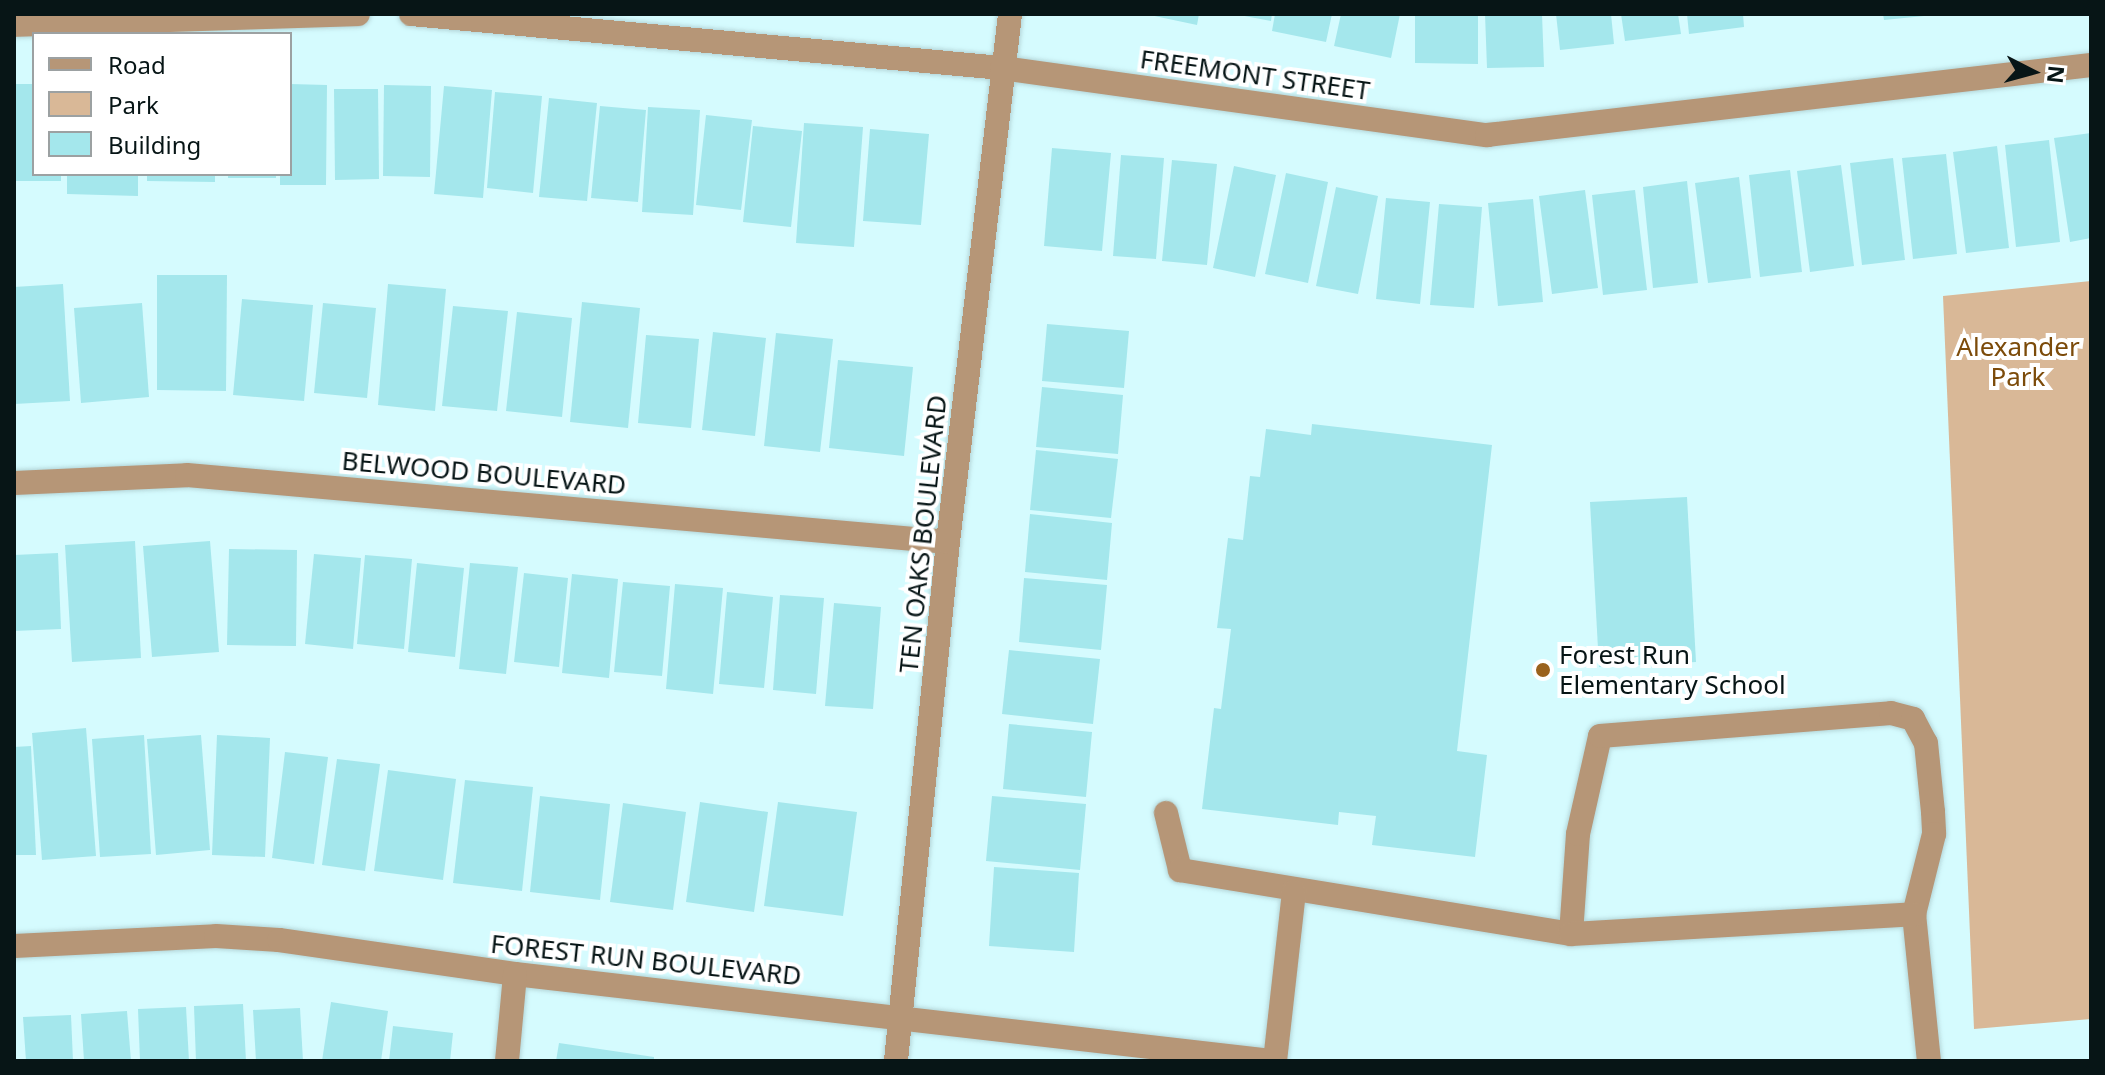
<!DOCTYPE html>
<html>
<head>
<meta charset="utf-8">
<style>
  body { margin:0 }
  #map { position:relative; width:2105px; height:1075px; overflow:hidden; background:#d5fbfe; font-family:"Noto Sans",sans-serif }
  div>[style] { position:absolute }
  .green>* { inset:0; background:#d9b897 }
  .building>* { inset:0; background:#a4e7ec }
  .roads { filter:drop-shadow(0 0 2px #b4d6d9) drop-shadow(0 0 2px #b4d6d9) }
  .minor>* { height:24px; margin:-12px; padding:0 12px; transform-origin:12px; border-radius:12px; background:#b69677 }
  .dots>* { width:22px; height:22px; translate:-50% -50%; box-sizing:border-box; border:4px solid #fff; border-radius:50% }
  span { translate:-50% -50%; white-space:nowrap; text-align:center; line-height:1.15; -webkit-text-stroke:8px #fff; paint-order:stroke }
  .street-label { font-size:26px; color:#071516 }
  .park-label { font-size:26px; color:#7c4b0a }
  .poi-label { font-size:26px; color:#071516 }
  .left { translate:0 -50%; text-align:left }
  .frame { position:absolute; inset:0; border:16px solid #071516; pointer-events:none }
  .legend { position:absolute; left:32px; top:32px; width:260px; height:144px; box-sizing:border-box; background:#fff; border:2px solid #9ca1a2; margin:0; padding:10px 14px; list-style:none; font-size:24px; color:#071516 }
  .legend li { display:flex; align-items:center; gap:16px; height:40px }
  .legend b { width:40px; border:2px solid #9ca1a2 }
  .north { position:absolute; left:1993px; top:32px; width:80px; height:80px; -webkit-text-stroke:6px #fff; paint-order:stroke; rotate:96deg; font-size:22px; font-weight:700; line-height:32px; text-align:center; color:#071516 }
  .north::after { content:''; display:block; margin:auto; width:28px; height:36px; background:#071516; clip-path:polygon(50% 0,100% 100%,50% 72%,0 100%) }
</style>
</head>
<body>
<div id="map">
  <div class="green">
    <div style="clip-path:polygon(2091px 281px,2091px 1019px,1974px 1029px,1943px 296px)"></div>
  </div>
  <div class="building">
    <div style="clip-path:polygon(1145px 14px,1199px 14px,1197px 25px)"></div>
    <div style="clip-path:polygon(1234px 14px,1272px 14px,1271px 21px)"></div>
    <div style="clip-path:polygon(1275px 14px,1332px 14px,1326px 42px,1272px 31px)"></div>
    <div style="clip-path:polygon(1341px 14px,1400px 14px,1391px 58px,1334px 46px)"></div>
    <div style="clip-path:polygon(1415px 14px,1478px 14px,1478px 64px,1415px 63px)"></div>
    <div style="clip-path:polygon(1485px 14px,1542px 14px,1544px 67px,1487px 68px)"></div>
    <div style="clip-path:polygon(1556px 14px,1611px 14px,1614px 44px,1560px 50px)"></div>
    <div style="clip-path:polygon(1621px 14px,1678px 14px,1681px 34px,1625px 41px)"></div>
    <div style="clip-path:polygon(1687px 14px,1743px 14px,1744px 27px,1689px 34px)"></div>
    <div style="clip-path:polygon(1883px 14px,1924px 14px,1924px 16px,1884px 20px)"></div>
    <div style="clip-path:polygon(14px 84px,34px 84px,34px 174px,61px 174px,61px 181px,14px 181px)"></div>
    <div style="clip-path:polygon(290px 84px,327px 85px,326px 185px,280px 185px,280px 174px,290px 174px)"></div>
    <div style="clip-path:polygon(384px 85px,431px 86px,430px 177px,383px 176px)"></div>
    <div style="clip-path:polygon(444px 86px,492px 90px,483px 198px,434px 194px)"></div>
    <div style="clip-path:polygon(334px 89px,378px 89px,379px 179px,335px 180px)"></div>
    <div style="clip-path:polygon(495px 92px,542px 96px,533px 193px,487px 188px)"></div>
    <div style="clip-path:polygon(549px 98px,597px 103px,587px 201px,539px 197px)"></div>
    <div style="clip-path:polygon(600px 106px,646px 110px,638px 202px,591px 198px)"></div>
    <div style="clip-path:polygon(648px 107px,700px 110px,693px 215px,642px 212px)"></div>
    <div style="clip-path:polygon(706px 115px,752px 120px,741px 210px,696px 205px)"></div>
    <div style="clip-path:polygon(804px 123px,863px 127px,854px 247px,796px 243px)"></div>
    <div style="clip-path:polygon(753px 126px,802px 131px,791px 227px,743px 222px)"></div>
    <div style="clip-path:polygon(870px 129px,929px 134px,921px 225px,863px 221px)"></div>
    <div style="clip-path:polygon(2091px 133px,2091px 238px,2070px 242px,2054px 138px)"></div>
    <div style="clip-path:polygon(2049px 140px,2060px 242px,2016px 247px,2005px 145px)"></div>
    <div style="clip-path:polygon(1997px 146px,2009px 248px,1966px 253px,1953px 152px)"></div>
    <div style="clip-path:polygon(1052px 148px,1111px 153px,1102px 251px,1044px 246px)"></div>
    <div style="clip-path:polygon(1946px 154px,1957px 254px,1913px 259px,1902px 158px)"></div>
    <div style="clip-path:polygon(1121px 155px,1164px 158px,1156px 259px,1113px 256px)"></div>
    <div style="clip-path:polygon(1893px 158px,1905px 260px,1862px 265px,1850px 163px)"></div>
    <div style="clip-path:polygon(1172px 160px,1217px 164px,1207px 265px,1162px 261px)"></div>
    <div style="clip-path:polygon(1841px 165px,1854px 266px,1810px 272px,1797px 171px)"></div>
    <div style="clip-path:polygon(1234px 166px,1276px 175px,1255px 277px,1213px 268px)"></div>
    <div style="clip-path:polygon(1790px 170px,1802px 272px,1760px 277px,1749px 175px)"></div>
    <div style="clip-path:polygon(1286px 173px,1328px 182px,1308px 283px,1265px 274px)"></div>
    <div style="clip-path:polygon(67px 174px,138px 174px,138px 196px,67px 194px)"></div>
    <div style="clip-path:polygon(147px 174px,215px 174px,215px 182px,147px 181px)"></div>
    <div style="clip-path:polygon(228px 174px,276px 174px,276px 178px,228px 178px)"></div>
    <div style="clip-path:polygon(1739px 177px,1751px 278px,1708px 283px,1695px 183px)"></div>
    <div style="clip-path:polygon(1687px 181px,1698px 283px,1653px 288px,1643px 187px)"></div>
    <div style="clip-path:polygon(1336px 187px,1378px 196px,1358px 294px,1316px 286px)"></div>
    <div style="clip-path:polygon(1585px 190px,1598px 288px,1552px 294px,1539px 196px)"></div>
    <div style="clip-path:polygon(1635px 190px,1647px 290px,1603px 295px,1592px 195px)"></div>
    <div style="clip-path:polygon(1386px 198px,1430px 202px,1420px 304px,1376px 299px)"></div>
    <div style="clip-path:polygon(1533px 199px,1543px 302px,1498px 306px,1488px 203px)"></div>
    <div style="clip-path:polygon(1439px 204px,1482px 207px,1474px 308px,1430px 305px)"></div>
    <div style="clip-path:polygon(157px 275px,227px 275px,226px 391px,157px 390px)"></div>
    <div style="clip-path:polygon(63px 284px,70px 401px,14px 404px,14px 287px)"></div>
    <div style="clip-path:polygon(388px 284px,446px 289px,435px 411px,378px 405px)"></div>
    <div style="clip-path:polygon(242px 299px,313px 305px,304px 401px,233px 395px)"></div>
    <div style="clip-path:polygon(582px 302px,640px 308px,628px 428px,570px 422px)"></div>
    <div style="clip-path:polygon(142px 303px,149px 397px,81px 403px,74px 308px)"></div>
    <div style="clip-path:polygon(323px 303px,376px 308px,367px 398px,314px 393px)"></div>
    <div style="clip-path:polygon(453px 306px,508px 311px,497px 411px,442px 406px)"></div>
    <div style="clip-path:polygon(517px 312px,572px 318px,562px 417px,506px 411px)"></div>
    <div style="clip-path:polygon(1047px 324px,1129px 331px,1124px 388px,1042px 381px)"></div>
    <div style="clip-path:polygon(713px 332px,766px 338px,755px 436px,702px 430px)"></div>
    <div style="clip-path:polygon(776px 333px,833px 339px,820px 452px,764px 446px)"></div>
    <div style="clip-path:polygon(646px 335px,699px 339px,691px 428px,638px 423px)"></div>
    <div style="clip-path:polygon(838px 360px,913px 367px,904px 456px,829px 448px)"></div>
    <div style="clip-path:polygon(1042px 387px,1123px 395px,1118px 454px,1036px 447px)"></div>
    <div style="clip-path:polygon(1312px 424px,1492px 445px,1457px 751px,1487px 755px,1475px 857px,1372px 845px,1376px 816px,1339px 812px,1338px 825px,1202px 809px,1214px 708px,1221px 709px,1231px 629px,1217px 628px,1228px 538px,1243px 540px,1250px 476px,1260px 477px,1266px 429px,1311px 435px)"></div>
    <div style="clip-path:polygon(1036px 450px,1118px 459px,1111px 518px,1030px 510px)"></div>
    <div style="clip-path:polygon(1687px 497px,1696px 662px,1599px 667px,1590px 502px)"></div>
    <div style="clip-path:polygon(1030px 514px,1112px 523px,1107px 580px,1025px 572px)"></div>
    <div style="clip-path:polygon(135px 541px,141px 658px,72px 662px,65px 545px)"></div>
    <div style="clip-path:polygon(210px 541px,219px 652px,152px 657px,143px 546px)"></div>
    <div style="clip-path:polygon(229px 549px,297px 550px,296px 646px,227px 645px)"></div>
    <div style="clip-path:polygon(58px 553px,61px 629px,14px 631px,14px 555px)"></div>
    <div style="clip-path:polygon(314px 554px,361px 558px,353px 649px,305px 644px)"></div>
    <div style="clip-path:polygon(365px 555px,412px 559px,404px 649px,357px 644px)"></div>
    <div style="clip-path:polygon(417px 563px,464px 568px,455px 657px,408px 652px)"></div>
    <div style="clip-path:polygon(470px 563px,518px 567px,506px 674px,459px 669px)"></div>
    <div style="clip-path:polygon(524px 573px,568px 578px,559px 667px,514px 662px)"></div>
    <div style="clip-path:polygon(572px 574px,618px 579px,609px 678px,562px 673px)"></div>
    <div style="clip-path:polygon(1024px 578px,1107px 585px,1101px 650px,1019px 642px)"></div>
    <div style="clip-path:polygon(623px 582px,670px 586px,662px 676px,614px 672px)"></div>
    <div style="clip-path:polygon(675px 584px,723px 588px,713px 694px,666px 689px)"></div>
    <div style="clip-path:polygon(727px 592px,773px 597px,764px 688px,719px 684px)"></div>
    <div style="clip-path:polygon(780px 595px,824px 598px,816px 694px,773px 690px)"></div>
    <div style="clip-path:polygon(834px 603px,881px 607px,873px 709px,825px 706px)"></div>
    <div style="clip-path:polygon(1009px 650px,1100px 659px,1093px 724px,1002px 714px)"></div>
    <div style="clip-path:polygon(1009px 724px,1092px 732px,1086px 797px,1003px 789px)"></div>
    <div style="clip-path:polygon(86px 728px,96px 856px,42px 860px,32px 733px)"></div>
    <div style="clip-path:polygon(144px 735px,151px 854px,100px 857px,92px 739px)"></div>
    <div style="clip-path:polygon(201px 735px,210px 850px,156px 855px,147px 739px)"></div>
    <div style="clip-path:polygon(217px 735px,270px 738px,265px 857px,212px 855px)"></div>
    <div style="clip-path:polygon(31px 746px,36px 855px,14px 855px,14px 747px)"></div>
    <div style="clip-path:polygon(285px 752px,328px 757px,314px 864px,272px 858px)"></div>
    <div style="clip-path:polygon(337px 759px,380px 764px,365px 871px,322px 865px)"></div>
    <div style="clip-path:polygon(388px 770px,456px 779px,443px 880px,374px 871px)"></div>
    <div style="clip-path:polygon(465px 780px,533px 787px,522px 891px,453px 883px)"></div>
    <div style="clip-path:polygon(540px 796px,610px 804px,600px 900px,530px 892px)"></div>
    <div style="clip-path:polygon(992px 796px,1086px 804px,1080px 870px,986px 861px)"></div>
    <div style="clip-path:polygon(700px 802px,768px 812px,754px 912px,686px 902px)"></div>
    <div style="clip-path:polygon(778px 802px,857px 812px,843px 916px,764px 906px)"></div>
    <div style="clip-path:polygon(623px 803px,686px 812px,673px 910px,610px 902px)"></div>
    <div style="clip-path:polygon(994px 867px,1079px 873px,1074px 952px,989px 946px)"></div>
    <div style="clip-path:polygon(331px 1002px,388px 1011px,381px 1061px,322px 1061px)"></div>
    <div style="clip-path:polygon(243px 1004px,246px 1061px,196px 1061px,194px 1006px)"></div>
    <div style="clip-path:polygon(186px 1007px,189px 1061px,140px 1061px,138px 1009px)"></div>
    <div style="clip-path:polygon(300px 1008px,303px 1061px,256px 1061px,253px 1010px)"></div>
    <div style="clip-path:polygon(127px 1011px,131px 1061px,84px 1061px,81px 1014px)"></div>
    <div style="clip-path:polygon(71px 1015px,73px 1061px,26px 1061px,23px 1017px)"></div>
    <div style="clip-path:polygon(393px 1026px,453px 1033px,450px 1061px,389px 1061px)"></div>
    <div style="clip-path:polygon(559px 1043px,654px 1057px,654px 1061px,556px 1061px)"></div>
  </div>
  <div class="roads">
    <div class="minor">
      <div style="left:411px;top:14px;width:593px;rotate:5.22deg"></div>
      <div style="left:1002px;top:68px;width:490px;rotate:7.9deg"></div>
      <div style="left:1487px;top:135px;width:608px;rotate:-6.61deg"></div>
      <div style="left:14px;top:25px;width:344px;rotate:-1.8deg"></div>
      <div style="left:14px;top:483px;width:173px;rotate:-2.6deg"></div>
      <div style="left:187px;top:475px;width:764px;rotate:5.03deg"></div>
      <div style="left:1166px;top:813px;width:59px;rotate:76.2deg"></div>
      <div style="left:1180px;top:870px;width:396px;rotate:9.3deg"></div>
      <div style="left:1571px;top:934px;width:100px;rotate:-86deg"></div>
      <div style="left:1578px;top:834px;width:100px;rotate:-77.3deg"></div>
      <div style="left:1600px;top:736px;width:292px;rotate:-4.5deg"></div>
      <div style="left:1891px;top:713px;width:23px;rotate:15deg"></div>
      <div style="left:1913px;top:719px;width:27px;rotate:62deg"></div>
      <div style="left:1926px;top:743px;width:69px;rotate:84.2deg"></div>
      <div style="left:1933px;top:812px;width:22px;rotate:87deg"></div>
      <div style="left:1934px;top:834px;width:82px;rotate:104deg"></div>
      <div style="left:1914px;top:914px;width:148px;rotate:84.2deg"></div>
      <div style="left:1571px;top:934px;width:344px;rotate:-3.3deg"></div>
      <div style="left:14px;top:946px;width:202px;rotate:-2.8deg"></div>
      <div style="left:216px;top:936px;width:63px;rotate:3.6deg"></div>
      <div style="left:279px;top:940px;width:238px;rotate:8.2deg"></div>
      <div style="left:515px;top:974px;width:761px;rotate:6.56deg"></div>
      <div style="left:507px;top:1061px;width:87px;rotate:-84.7deg"></div>
      <div style="left:896px;top:1061px;width:522px;rotate:-84.28deg"></div>
      <div style="left:948px;top:542px;width:532px;rotate:-83.3deg"></div>
      <div style="left:1275px;top:1061px;width:170px;rotate:-83.6deg"></div>
    </div>
  </div>
  <div class="dots">
    <div style="left:1543px;top:670px;background:#9a621d"></div>
  </div>
  <div class="street-label">
    <span style="left:1255px;top:75px;rotate:8deg">FREEMONT STREET</span>
    <span style="left:484px;top:473px;rotate:5deg">BELWOOD BOULEVARD</span>
    <span style="left:923px;top:534px;rotate:-84deg">TEN OAKS BOULEVARD</span>
    <span style="left:646px;top:960px;rotate:6deg">FOREST RUN BOULEVARD</span>
  </div>
  <div class="park-label">
    <span style="left:2018px;top:362px">Alexander<br>Park</span>
  </div>
  <div class="poi-label">
    <span class="left" style="left:1559px;top:670px">Forest Run<br>Elementary School</span>
  </div>
  <div class="frame"></div>
  <ul class="legend">
  <li><b style="height:10px;background:#b69677"></b>Road</li>
  <li><b style="height:22px;background:#d9b897"></b>Park</li>
  <li><b style="height:22px;background:#a4e7ec"></b>Building</li>
  </ul>
  <div class="north">N</div>
</div>
</body>
</html>
